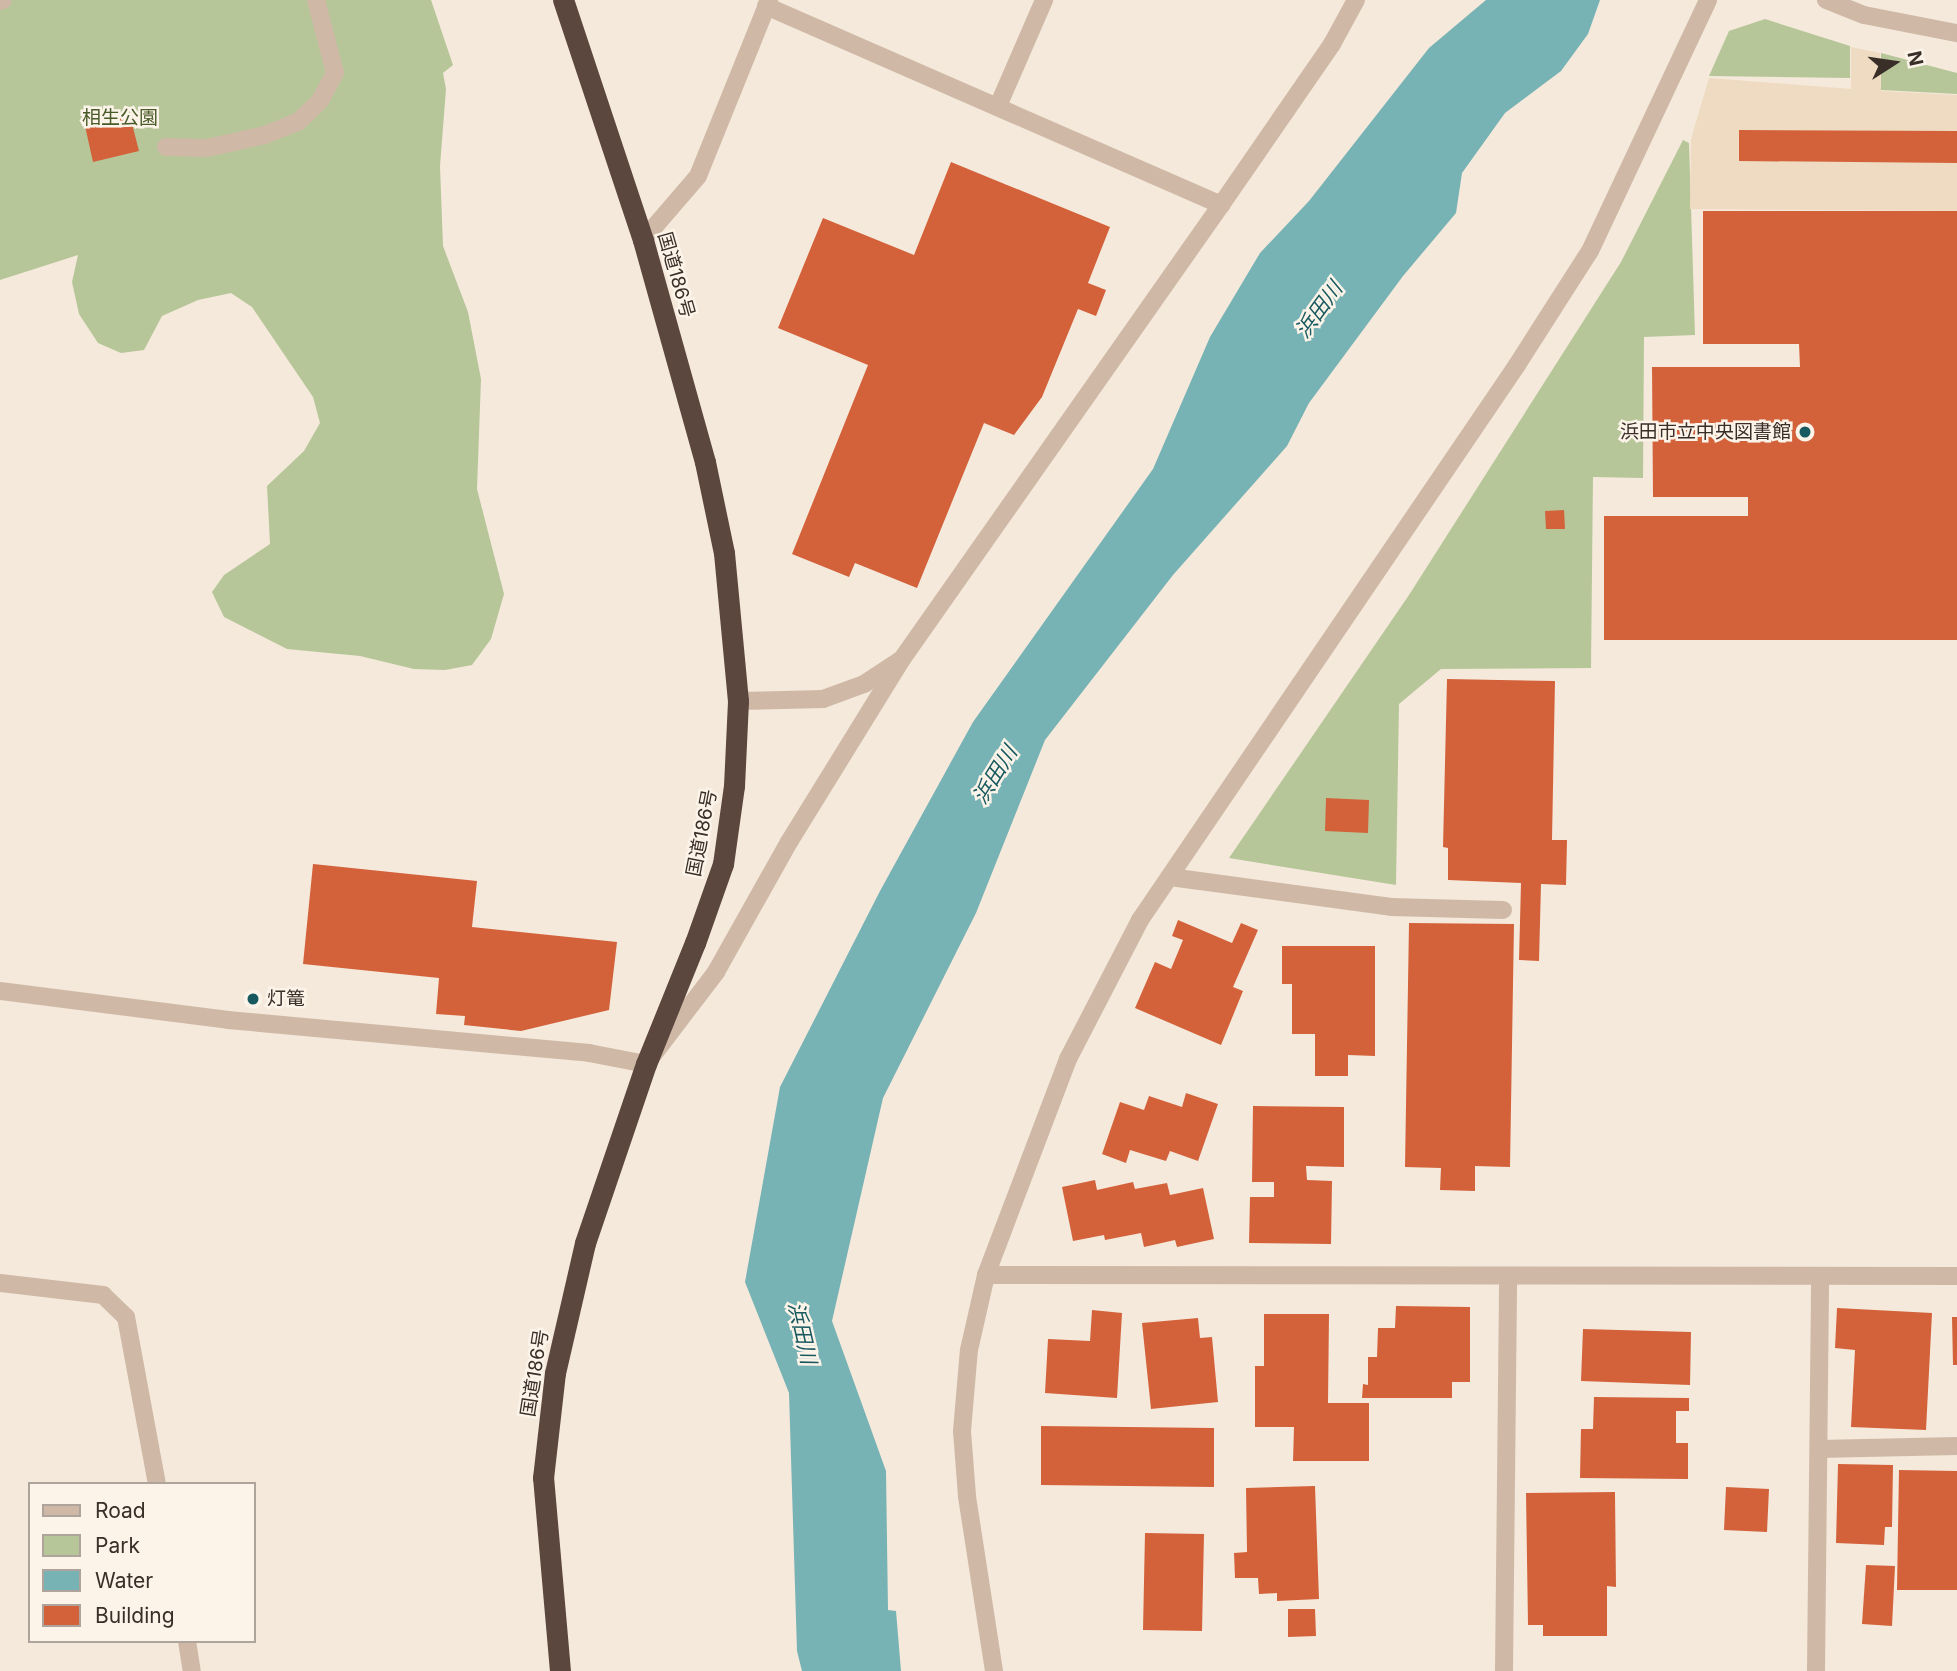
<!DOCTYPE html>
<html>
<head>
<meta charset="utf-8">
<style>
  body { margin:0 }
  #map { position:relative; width:1957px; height:1671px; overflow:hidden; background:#f5e9db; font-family:Inter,"Noto Sans JP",sans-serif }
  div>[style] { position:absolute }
  .green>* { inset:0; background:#b6c699 }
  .plaza>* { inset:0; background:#eedbc1 }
  .water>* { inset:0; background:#77b2b5 }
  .building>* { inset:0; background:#d3623b }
  .minor>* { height:18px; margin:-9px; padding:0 9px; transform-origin:9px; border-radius:9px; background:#cfb9a6 }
  .highway>* { height:21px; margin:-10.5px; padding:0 10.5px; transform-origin:10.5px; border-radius:10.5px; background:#5c473e }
  .dots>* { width:19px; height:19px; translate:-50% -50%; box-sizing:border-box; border:4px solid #fcf3e9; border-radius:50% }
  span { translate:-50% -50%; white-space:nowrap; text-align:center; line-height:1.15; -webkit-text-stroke:5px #fcf3e9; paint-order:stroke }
  .park-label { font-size:19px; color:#485b28 }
  .street-label { font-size:19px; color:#3a2e28 }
  .poi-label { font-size:19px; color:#3a2e28 }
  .right { translate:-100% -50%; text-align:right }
  .left { translate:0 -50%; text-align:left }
  .water-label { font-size:21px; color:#185a60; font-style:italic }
  .legend { position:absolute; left:28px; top:1482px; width:228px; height:161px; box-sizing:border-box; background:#fcf3e9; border:2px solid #aea49c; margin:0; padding:9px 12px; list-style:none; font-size:21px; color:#3a2e28 }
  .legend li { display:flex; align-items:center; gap:14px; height:35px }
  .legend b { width:35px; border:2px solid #aea49c }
  .north { position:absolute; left:1859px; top:28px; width:70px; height:70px; -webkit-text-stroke:5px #fcf3e9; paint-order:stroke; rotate:78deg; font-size:19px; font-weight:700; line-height:28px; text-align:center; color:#3a2e28 }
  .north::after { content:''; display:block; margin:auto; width:24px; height:32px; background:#3a2e28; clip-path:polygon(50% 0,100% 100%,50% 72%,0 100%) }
</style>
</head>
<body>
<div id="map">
  <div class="green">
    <div style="clip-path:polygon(0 0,431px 0,453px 65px,443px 73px,446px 89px,440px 166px,443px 246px,468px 312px,481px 379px,477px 489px,504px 594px,491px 639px,472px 665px,445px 670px,414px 669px,360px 656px,287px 649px,224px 617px,212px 592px,224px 575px,270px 544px,267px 486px,304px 451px,320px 423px,313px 397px,252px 307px,231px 293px,198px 300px,162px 316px,144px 350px,121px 353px,98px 343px,79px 314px,72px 282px,78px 255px,0 280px)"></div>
    <div style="clip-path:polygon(1765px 19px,1850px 46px,1850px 78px,1709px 76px,1729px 31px)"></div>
    <div style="clip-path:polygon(1881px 53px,1957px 73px,1957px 94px,1881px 90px)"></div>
    <div style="clip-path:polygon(1683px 140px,1689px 143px,1695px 335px,1644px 337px,1643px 478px,1593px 477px,1591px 668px,1441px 669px,1399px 704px,1396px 885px,1229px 858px,1409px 595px,1621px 262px)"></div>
  </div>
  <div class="plaza">
    <div style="clip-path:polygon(1851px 47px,1880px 53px,1881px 91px,1957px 95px,1957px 211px,1690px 209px,1691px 139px,1709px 78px,1851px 89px)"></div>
  </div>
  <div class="water">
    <div style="clip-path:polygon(1486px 0,1600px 0,1588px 34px,1561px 71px,1505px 113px,1462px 173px,1456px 213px,1403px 276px,1309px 403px,1287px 446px,1173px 575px,1045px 740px,976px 913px,883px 1098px,832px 1321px,886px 1471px,888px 1610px,896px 1611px,901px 1671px,802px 1671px,797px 1651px,789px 1393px,745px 1282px,780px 1087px,880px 891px,973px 722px,1153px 469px,1210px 337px,1260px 253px,1309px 201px,1429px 48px)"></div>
  </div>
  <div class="building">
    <div style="clip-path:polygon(130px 116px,139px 151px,93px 162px,85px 126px)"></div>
    <div style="clip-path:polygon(1739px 130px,1957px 131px,1957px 163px,1739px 161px)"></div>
    <div style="clip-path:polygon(951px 162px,1110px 227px,1088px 283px,1106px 290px,1096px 316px,1078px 309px,1042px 397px,1014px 435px,984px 423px,917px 588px,855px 563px,849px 577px,792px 554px,868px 365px,778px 328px,823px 218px,914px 255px)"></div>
    <div style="clip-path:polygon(1703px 211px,1957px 211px,1957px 640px,1604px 640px,1604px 516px,1748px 516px,1748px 497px,1653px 497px,1652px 367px,1800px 367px,1799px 344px,1703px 344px)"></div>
    <div style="clip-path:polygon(1564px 510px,1565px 529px,1546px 529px,1545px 511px)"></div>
    <div style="clip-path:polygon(1447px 679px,1555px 681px,1552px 840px,1567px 840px,1566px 885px,1541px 884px,1539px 961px,1519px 960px,1521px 883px,1448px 880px,1448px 848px,1443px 847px)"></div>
    <div style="clip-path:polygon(1326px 798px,1369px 800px,1368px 833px,1325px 831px)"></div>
    <div style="clip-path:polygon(313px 864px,477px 881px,472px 927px,617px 942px,609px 1010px,521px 1031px,464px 1025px,465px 1016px,436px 1014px,439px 978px,303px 964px)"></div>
    <div style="clip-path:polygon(1178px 920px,1232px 943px,1241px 923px,1258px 930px,1233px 987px,1243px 991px,1221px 1045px,1135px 1008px,1155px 962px,1171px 969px,1183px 940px,1172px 936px)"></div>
    <div style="clip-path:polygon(1409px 923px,1514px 924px,1510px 1167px,1475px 1166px,1475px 1191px,1440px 1190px,1441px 1168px,1405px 1167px)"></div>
    <div style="clip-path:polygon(1282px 946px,1375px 946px,1375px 1056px,1348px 1055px,1348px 1076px,1315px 1076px,1315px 1034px,1292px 1034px,1292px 984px,1282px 984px)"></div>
    <div style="clip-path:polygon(1186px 1093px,1218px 1104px,1198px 1161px,1170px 1151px,1166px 1161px,1130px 1150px,1126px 1163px,1102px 1154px,1120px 1102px,1144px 1110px,1149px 1096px,1182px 1107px)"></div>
    <div style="clip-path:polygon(1253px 1106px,1344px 1107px,1344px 1167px,1306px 1166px,1307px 1180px,1332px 1181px,1331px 1244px,1249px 1243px,1250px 1197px,1274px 1197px,1274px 1182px,1252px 1182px)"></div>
    <div style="clip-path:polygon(1095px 1180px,1097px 1190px,1133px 1182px,1135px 1189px,1167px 1183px,1170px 1195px,1203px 1188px,1214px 1239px,1177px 1247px,1175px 1240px,1144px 1247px,1141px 1233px,1105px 1240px,1104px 1235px,1073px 1241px,1062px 1187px)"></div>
    <div style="clip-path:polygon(1396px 1306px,1470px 1307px,1470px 1382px,1452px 1382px,1452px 1398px,1362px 1398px,1363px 1384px,1368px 1385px,1368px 1357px,1377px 1357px,1378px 1328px,1395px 1328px)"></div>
    <div style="clip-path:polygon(1837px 1308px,1932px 1313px,1926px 1430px,1851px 1427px,1855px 1350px,1835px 1348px)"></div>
    <div style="clip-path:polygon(1092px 1310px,1122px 1313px,1117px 1398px,1045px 1393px,1048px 1339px,1090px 1341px)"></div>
    <div style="clip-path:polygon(1264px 1314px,1329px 1314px,1328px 1403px,1369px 1403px,1369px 1461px,1293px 1461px,1294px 1427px,1255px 1427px,1255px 1366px,1264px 1366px)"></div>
    <div style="clip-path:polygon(1952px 1317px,1957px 1317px,1957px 1365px,1953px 1365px)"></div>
    <div style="clip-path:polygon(1198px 1318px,1200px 1338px,1212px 1337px,1218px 1402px,1151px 1409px,1142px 1323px)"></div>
    <div style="clip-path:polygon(1583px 1329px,1691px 1332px,1690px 1385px,1581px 1381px)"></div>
    <div style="clip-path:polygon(1594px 1397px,1689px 1398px,1689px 1411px,1676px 1411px,1676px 1443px,1688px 1443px,1688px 1479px,1580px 1478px,1581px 1429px,1593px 1429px)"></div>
    <div style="clip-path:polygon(1041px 1426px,1214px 1428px,1214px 1487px,1041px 1485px)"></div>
    <div style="clip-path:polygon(1838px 1464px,1893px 1465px,1892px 1527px,1885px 1527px,1884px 1545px,1836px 1543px)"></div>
    <div style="clip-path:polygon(1899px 1470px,1957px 1471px,1957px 1590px,1897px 1590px)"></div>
    <div style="clip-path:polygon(1315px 1486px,1319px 1599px,1277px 1601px,1277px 1593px,1259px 1594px,1258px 1578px,1235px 1578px,1234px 1553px,1247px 1552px,1246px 1488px)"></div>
    <div style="clip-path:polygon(1726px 1487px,1769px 1489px,1767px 1532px,1724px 1530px)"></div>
    <div style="clip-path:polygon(1615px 1492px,1616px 1587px,1607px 1586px,1607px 1636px,1543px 1636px,1543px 1625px,1528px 1625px,1526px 1493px)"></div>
    <div style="clip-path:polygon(1145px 1533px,1204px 1534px,1202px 1631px,1143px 1630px)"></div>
    <div style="clip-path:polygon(1866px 1565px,1895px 1566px,1892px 1626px,1862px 1624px)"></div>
    <div style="clip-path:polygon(1288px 1609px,1315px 1609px,1316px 1636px,1288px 1637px)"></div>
  </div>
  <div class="minor">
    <div style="left:1826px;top:0;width:41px;rotate:21.5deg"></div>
    <div style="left:1864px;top:15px;width:95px;rotate:11deg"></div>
    <div style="left:0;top:1px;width:3px;rotate:-18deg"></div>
    <div style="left:766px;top:6px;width:497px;rotate:23.6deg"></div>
    <div style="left:998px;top:106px;width:116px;rotate:-66.5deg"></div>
    <div style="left:166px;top:147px;width:41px;rotate:1.4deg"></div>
    <div style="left:207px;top:148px;width:59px;rotate:-12.6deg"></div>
    <div style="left:265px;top:135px;width:35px;rotate:-22deg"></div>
    <div style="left:298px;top:122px;width:30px;rotate:-44deg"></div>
    <div style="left:320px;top:101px;width:32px;rotate:-62deg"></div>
    <div style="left:335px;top:73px;width:75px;rotate:-104.6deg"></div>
    <div style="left:643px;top:240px;width:84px;rotate:-49.3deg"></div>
    <div style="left:698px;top:176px;width:190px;rotate:-68deg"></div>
    <div style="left:738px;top:701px;width:85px;rotate:-1.3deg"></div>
    <div style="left:823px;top:699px;width:44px;rotate:-20.1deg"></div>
    <div style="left:864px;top:684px;width:45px;rotate:-33.3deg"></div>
    <div style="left:902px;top:659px;width:555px;rotate:-54.91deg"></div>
    <div style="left:1221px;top:205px;width:196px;rotate:-55.4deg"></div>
    <div style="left:1332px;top:44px;width:50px;rotate:-61.4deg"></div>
    <div style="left:1170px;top:877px;width:223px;rotate:7.7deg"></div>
    <div style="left:1391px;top:907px;width:112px;rotate:1.5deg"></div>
    <div style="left:0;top:991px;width:230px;rotate:7.2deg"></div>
    <div style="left:228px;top:1020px;width:363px;rotate:5.2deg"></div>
    <div style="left:589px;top:1053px;width:58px;rotate:10.9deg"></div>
    <div style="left:646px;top:1064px;width:116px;rotate:-52.7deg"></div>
    <div style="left:716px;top:972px;width:149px;rotate:-60.7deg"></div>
    <div style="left:789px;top:842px;width:215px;rotate:-58.3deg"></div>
    <div style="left:986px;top:1275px;width:971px;rotate:0.06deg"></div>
    <div style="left:0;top:1283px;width:104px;rotate:6.6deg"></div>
    <div style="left:103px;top:1295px;width:32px;rotate:44deg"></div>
    <div style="left:126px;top:1317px;width:170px;rotate:79.5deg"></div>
    <div style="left:1819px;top:1449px;width:138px;rotate:-1.2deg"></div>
    <div style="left:187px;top:1641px;width:30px;rotate:81deg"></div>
    <div style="left:994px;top:1671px;width:177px;rotate:-98.8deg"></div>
    <div style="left:967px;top:1496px;width:65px;rotate:-94.4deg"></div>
    <div style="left:962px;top:1431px;width:81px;rotate:-85.1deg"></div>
    <div style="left:969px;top:1350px;width:77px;rotate:-77.2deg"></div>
    <div style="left:986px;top:1275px;width:231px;rotate:-69.2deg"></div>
    <div style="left:1068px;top:1059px;width:157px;rotate:-62.6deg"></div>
    <div style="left:1140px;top:920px;width:671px;rotate:-55.81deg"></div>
    <div style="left:1517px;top:365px;width:135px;rotate:-57.4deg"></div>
    <div style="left:1590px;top:251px;width:277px;rotate:-64.8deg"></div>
    <div style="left:1504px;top:1671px;width:394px;rotate:-89.4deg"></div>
    <div style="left:1816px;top:1671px;width:395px;rotate:-89.4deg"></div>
  </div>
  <div class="highway">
    <div style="left:560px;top:1671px;width:194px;rotate:-95deg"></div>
    <div style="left:543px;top:1478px;width:106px;rotate:-83.5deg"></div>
    <div style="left:555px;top:1373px;width:133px;rotate:-77deg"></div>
    <div style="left:585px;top:1243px;width:189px;rotate:-71.2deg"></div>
    <div style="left:646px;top:1064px;width:131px;rotate:-68deg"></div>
    <div style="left:695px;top:943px;width:84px;rotate:-70.5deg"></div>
    <div style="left:723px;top:864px;width:79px;rotate:-82deg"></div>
    <div style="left:734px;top:786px;width:85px;rotate:-87.3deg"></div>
    <div style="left:738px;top:701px;width:149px;rotate:-95.4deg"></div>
    <div style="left:724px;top:553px;width:93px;rotate:-101.8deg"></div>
    <div style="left:705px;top:462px;width:230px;rotate:-105.6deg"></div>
    <div style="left:643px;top:240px;width:253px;rotate:-108.4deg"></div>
  </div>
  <div class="dots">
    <div style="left:1805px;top:432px;background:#185a60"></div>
    <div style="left:253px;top:999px;background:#185a60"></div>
  </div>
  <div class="park-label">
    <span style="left:120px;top:118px">相生公園</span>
  </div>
  <div class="street-label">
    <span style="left:676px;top:275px;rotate:74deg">国道186号</span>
    <span style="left:702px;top:833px;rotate:-79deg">国道186号</span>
    <span style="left:535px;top:1373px;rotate:-81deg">国道186号</span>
  </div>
  <div class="poi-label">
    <span class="right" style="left:1791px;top:432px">浜田市立中央図書館</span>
    <span class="left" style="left:267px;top:999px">灯篭</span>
  </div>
  <div class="water-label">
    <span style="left:1319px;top:310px;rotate:-54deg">浜田川</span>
    <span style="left:995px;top:775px;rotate:-58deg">浜田川</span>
    <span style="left:802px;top:1333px;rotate:77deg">浜田川</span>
  </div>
  <ul class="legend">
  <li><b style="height:9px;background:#cfb9a6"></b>Road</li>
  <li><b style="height:19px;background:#b6c699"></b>Park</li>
  <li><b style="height:19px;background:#77b2b5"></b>Water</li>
  <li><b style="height:19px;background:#d3623b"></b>Building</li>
  </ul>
  <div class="north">N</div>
</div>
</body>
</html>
